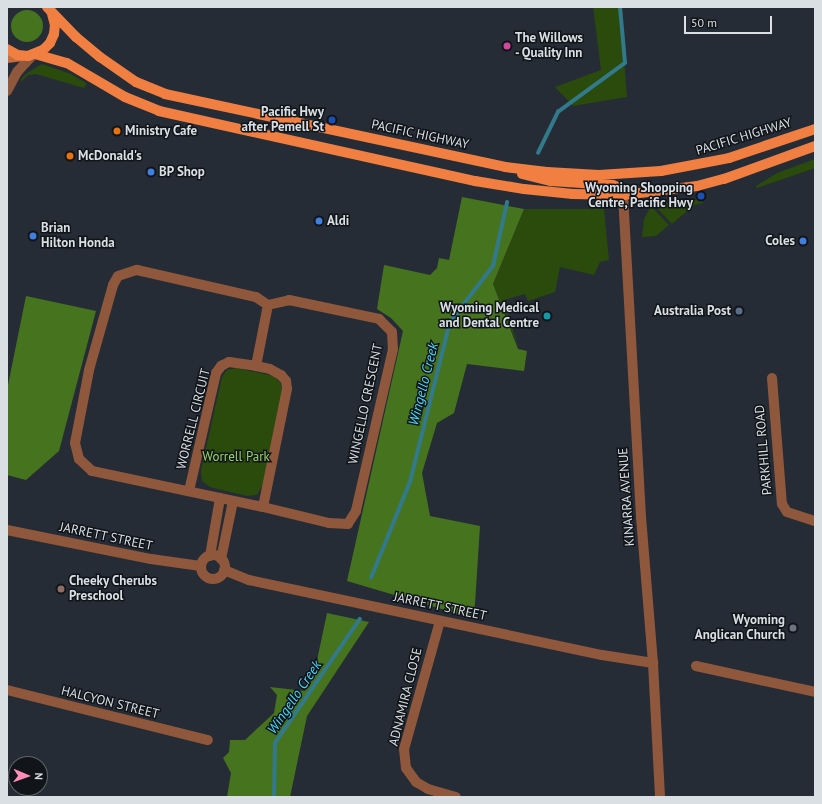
<!DOCTYPE html>
<html>
<head>
<meta charset="utf-8">
<style>
  body { margin:0 }
  #map { position:relative; width:822px; height:804px; overflow:hidden; background:#252c35; font-family:"PT Sans",sans-serif }
  div>[style] { position:absolute }
  .green>* { inset:0; background:#2a4b0b }
  .forest>* { inset:0; background:#46741e }
  .round { border-radius:50% }
  .stream>* { height:3.5px; margin:-1.75px; padding:0 1.75px; transform-origin:1.75px; border-radius:1.75px; background:#32798c }
  .minor>* { height:10px; margin:-5px; padding:0 5px; transform-origin:5px; border-radius:5px; background:#8f583c }
  .minor>.ring { margin:-5px; padding:0; box-sizing:content-box; background:none; border:10px solid #8f583c; border-radius:50% }
  .tertiary>* { height:10px; margin:-5px; padding:0 5px; transform-origin:5px; border-radius:5px; background:#8f583c }
  .secondary>* { height:10px; margin:-5px; padding:0 5px; transform-origin:5px; border-radius:5px; background:#c66e41 }
  .primary>* { height:10px; margin:-5px; padding:0 5px; transform-origin:5px; border-radius:5px; background:#f17f42 }
  .dots>* { width:11px; height:11px; translate:-50% -50%; box-sizing:border-box; border:2px solid #111418; border-radius:50% }
  span { translate:-50% -50%; white-space:nowrap; text-align:center; line-height:1.15; -webkit-text-stroke:3px #111418; paint-order:stroke }
  .poi-label { font-size:13px; color:#dadfe4; font-weight:700 }
  .left { translate:0 -50%; text-align:left }
  .right { translate:-100% -50%; text-align:right }
  .street-label { font-size:13px; color:#dadfe4 }
  .park-label { font-size:13px; color:#95d567 }
  .water-label { font-size:14px; color:#4cd6f8; font-style:italic }
  .frame { position:absolute; inset:0; border:8px solid #dadfe4; pointer-events:none }
  .north { position:absolute; left:8px; top:756px; width:40px; height:40px; box-sizing:border-box; background:#111418; border:1px solid #61656a; border-radius:50%; rotate:92deg; font-size:11px; font-weight:700; line-height:16px; text-align:center; color:#dadfe4 }
  .north::after { content:''; display:block; margin:auto; width:14px; height:18px; background:#ff8eba; clip-path:polygon(50% 0,100% 100%,50% 72%,0 100%) }
  .scale { position:absolute; left:684px; top:16px; width:88px; height:18px; box-sizing:border-box; border:2px solid #dadfe4; border-top:0; padding-left:5px; font-size:12px; line-height:14px; white-space:nowrap; color:#dadfe4; -webkit-text-stroke:3px #111418; paint-order:stroke }
</style>
</head>
<body>
<div id="map">
  <div class="green">
    <div style="clip-path:polygon(593px 7px,620px 7px,627px 97px,573px 106px,555px 87px,601px 70px)"></div>
    <div style="clip-path:polygon(42px 64px,71px 74px,86px 83px,86px 85px,84px 88px,36px 74px,28px 75px,20px 83px,22px 78px,27px 73px)"></div>
    <div style="clip-path:polygon(815px 159px,815px 168px,757px 188px,756px 186px,777px 173px)"></div>
    <div style="clip-path:polygon(703px 199px,703px 203px,694px 205px,672px 224px,653px 204px)"></div>
    <div style="clip-path:polygon(651px 206px,669px 225px,656px 236px,642px 237px,644px 219px)"></div>
    <div style="clip-path:polygon(524px 209px,604px 209px,609px 260px,600px 262px,594px 275px,560px 267px,555px 292px,528px 301px,525px 294px,504px 300px,519px 349px,493px 284px)"></div>
    <div style="clip-path:polygon(236px 368px,274px 376px,280px 382px,282px 390px,263px 484px,257px 495px,247px 496px,210px 487px,202px 481px,201px 470px,222px 377px,227px 370px)"></div>
  </div>
  <div class="forest">
    <div class="round" style="left:11px;top:10px;width:32px;height:32px"></div>
    <div style="clip-path:polygon(462px 197px,524px 209px,493px 284px,518px 349px,527px 351px,524px 371px,467px 364px,454px 413px,437px 423px,422px 473px,430px 516px,480px 526px,475px 604px,472px 618px,347px 581px,403px 331px,391px 318px,377px 309px,384px 265px,430px 275px,437px 268px,439px 258px,449px 260px)"></div>
    <div style="clip-path:polygon(26px 296px,96px 311px,59px 451px,26px 480px,7px 475px,7px 390px)"></div>
    <div style="clip-path:polygon(327px 613px,369px 622px,307px 716px,290px 797px,227px 797px,231px 773px,223px 758px,229px 752px,230px 740px,245px 740px,274px 713px,277px 695px,270px 687px,305px 691px,313px 679px)"></div>
  </div>
  <div class="stream">
    <div style="left:538px;top:153px;width:46px;rotate:-64deg"></div>
    <div style="left:558px;top:112px;width:83px;rotate:-36.2deg"></div>
    <div style="left:625px;top:63px;width:56px;rotate:-95.1deg"></div>
    <div style="left:371px;top:578px;width:104px;rotate:-67.9deg"></div>
    <div style="left:410px;top:482px;width:165px;rotate:-76deg"></div>
    <div style="left:450px;top:322px;width:71px;rotate:-52.5deg"></div>
    <div style="left:493px;top:266px;width:65px;rotate:-77.5deg"></div>
    <div style="left:274px;top:797px;width:54px;rotate:-88.9deg"></div>
    <div style="left:275px;top:743px;width:150px;rotate:-55.6deg"></div>
  </div>
  <div class="minor">
    <div style="left:7px;top:91px;width:21px;rotate:-62deg"></div>
    <div style="left:17px;top:72px;width:23px;rotate:-47deg"></div>
    <div style="left:137px;top:270px;width:122px;rotate:12.8deg"></div>
    <div style="left:256px;top:297px;width:14px;rotate:34deg"></div>
    <div style="left:268px;top:305px;width:22px;rotate:-13deg"></div>
    <div style="left:289px;top:300px;width:92px;rotate:11.9deg"></div>
    <div style="left:379px;top:319px;width:18px;rotate:45deg"></div>
    <div style="left:392px;top:332px;width:17px;rotate:87deg"></div>
    <div style="left:393px;top:349px;width:166px;rotate:102.9deg"></div>
    <div style="left:356px;top:511px;width:15px;rotate:122deg"></div>
    <div style="left:348px;top:524px;width:19px;rotate:-177deg"></div>
    <div style="left:329px;top:523px;width:68px;rotate:-166.4deg"></div>
    <div style="left:263px;top:507px;width:175px;rotate:-168.1deg"></div>
    <div style="left:92px;top:471px;width:18px;rotate:-137deg"></div>
    <div style="left:79px;top:459px;width:16px;rotate:-104deg"></div>
    <div style="left:75px;top:443px;width:74px;rotate:-79.1deg"></div>
    <div style="left:89px;top:370px;width:88px;rotate:-74.2deg"></div>
    <div style="left:113px;top:285px;width:10px;rotate:-61deg"></div>
    <div style="left:118px;top:276px;width:20px;rotate:-18deg"></div>
    <div style="left:256px;top:366px;width:62px;rotate:-78.9deg"></div>
    <div style="left:772px;top:378px;width:126px;rotate:85.5deg"></div>
    <div style="left:782px;top:504px;width:9px;rotate:58deg"></div>
    <div style="left:787px;top:512px;width:29px;rotate:18deg"></div>
    <div style="left:189px;top:491px;width:121px;rotate:-77.1deg"></div>
    <div style="left:216px;top:373px;width:9px;rotate:-54deg"></div>
    <div style="left:221px;top:366px;width:9px;rotate:-27deg"></div>
    <div style="left:229px;top:362px;width:27px;rotate:8deg"></div>
    <div style="left:256px;top:366px;width:14px;rotate:12deg"></div>
    <div style="left:270px;top:369px;width:13px;rotate:29deg"></div>
    <div style="left:281px;top:375px;width:8px;rotate:50deg"></div>
    <div style="left:286px;top:381px;width:8px;rotate:83deg"></div>
    <div style="left:287px;top:389px;width:120px;rotate:101.5deg"></div>
    <div style="left:7px;top:530px;width:147px;rotate:11.4deg"></div>
    <div style="left:151px;top:559px;width:50px;rotate:8deg"></div>
    <div class="ring" style="left:201px;top:555px;width:14px;height:14px"></div>
    <div style="left:210px;top:556px;width:59px;rotate:-80.2deg"></div>
    <div style="left:221px;top:559px;width:59px;rotate:-78.3deg"></div>
    <div style="left:224px;top:570px;width:27px;rotate:22deg"></div>
    <div style="left:249px;top:580px;width:361px;rotate:12deg"></div>
    <div style="left:602px;top:655px;width:52px;rotate:8.9deg"></div>
    <div style="left:440px;top:621px;width:133px;rotate:105.7deg"></div>
    <div style="left:404px;top:749px;width:19px;rotate:84deg"></div>
    <div style="left:406px;top:768px;width:17px;rotate:54deg"></div>
    <div style="left:416px;top:782px;width:14px;rotate:30deg"></div>
    <div style="left:428px;top:789px;width:29px;rotate:16deg"></div>
    <div style="left:696px;top:666px;width:122px;rotate:12.3deg"></div>
    <div style="left:7px;top:690px;width:207px;rotate:14deg"></div>
  </div>
  <div class="tertiary">
    <div style="left:623px;top:195px;width:323px;rotate:86.8deg"></div>
    <div style="left:641px;top:517px;width:146px;rotate:85.3deg"></div>
    <div style="left:653px;top:663px;width:134px;rotate:87deg"></div>
  </div>
  <div class="secondary">
    <div style="left:7px;top:58px;width:16px;rotate:-7deg"></div>
  </div>
  <div class="primary">
    <div style="left:47px;top:7px;width:42px;rotate:46deg"></div>
    <div style="left:76px;top:37px;width:31px;rotate:40deg"></div>
    <div style="left:100px;top:57px;width:44px;rotate:34.8deg"></div>
    <div style="left:136px;top:82px;width:31px;rotate:22deg"></div>
    <div style="left:165px;top:94px;width:348px;rotate:12.1deg"></div>
    <div style="left:505px;top:167px;width:42px;rotate:6.8deg"></div>
    <div style="left:547px;top:172px;width:52px;rotate:3.3deg"></div>
    <div style="left:599px;top:175px;width:62px;rotate:-3.7deg"></div>
    <div style="left:661px;top:171px;width:69px;rotate:-10.8deg"></div>
    <div style="left:729px;top:158px;width:91px;rotate:-18.6deg"></div>
    <div style="left:7px;top:49px;width:13px;rotate:29deg"></div>
    <div style="left:18px;top:55px;width:10px;rotate:6deg"></div>
    <div style="left:28px;top:56px;width:16px;rotate:-22deg"></div>
    <div style="left:43px;top:50px;width:10px;rotate:-45deg"></div>
    <div style="left:50px;top:43px;width:10px;rotate:-66deg"></div>
    <div style="left:54px;top:34px;width:9px;rotate:-84deg"></div>
    <div style="left:55px;top:25px;width:11px;rotate:-105deg"></div>
    <div style="left:35px;top:54px;width:33px;rotate:16deg"></div>
    <div style="left:67px;top:63px;width:67px;rotate:30.4deg"></div>
    <div style="left:125px;top:97px;width:37px;rotate:22deg"></div>
    <div style="left:159px;top:111px;width:324px;rotate:12.5deg"></div>
    <div style="left:475px;top:181px;width:50px;rotate:9.3deg"></div>
    <div style="left:524px;top:189px;width:49px;rotate:5.8deg"></div>
    <div style="left:573px;top:194px;width:50px;rotate:1.1deg"></div>
    <div style="left:623px;top:195px;width:75px;rotate:-6.9deg"></div>
    <div style="left:697px;top:186px;width:28px;rotate:-15deg"></div>
    <div style="left:724px;top:179px;width:97px;rotate:-19.9deg"></div>
    <div style="left:522px;top:174px;width:30px;rotate:14deg"></div>
    <div style="left:551px;top:181px;width:62px;rotate:3.7deg"></div>
    <div style="left:613px;top:185px;width:8px;rotate:23deg"></div>
    <div style="left:620px;top:188px;width:8px;rotate:67deg"></div>
  </div>
  <div class="dots">
    <div style="left:507px;top:46px;background:#d1479c"></div>
    <div style="left:332px;top:120px;background:#1a4fb4"></div>
    <div style="left:117px;top:131px;background:#e8710a"></div>
    <div style="left:70px;top:156px;background:#e8710a"></div>
    <div style="left:151px;top:172px;background:#3f7fe0"></div>
    <div style="left:701px;top:196px;background:#1a4fb4"></div>
    <div style="left:319px;top:221px;background:#3f7fe0"></div>
    <div style="left:33px;top:236px;background:#3f7fe0"></div>
    <div style="left:803px;top:241px;background:#3f7fe0"></div>
    <div style="left:739px;top:311px;background:#5c6f8a"></div>
    <div style="left:547px;top:316px;background:#0f9aa8"></div>
    <div style="left:61px;top:589px;background:#8d6e63"></div>
    <div style="left:793px;top:628px;background:#6b7280"></div>
  </div>
  <div class="poi-label">
    <span class="left" style="left:515px;top:46px">The Willows<br>- Quality Inn</span>
    <span class="right" style="left:324px;top:120px">Pacific Hwy<br>after Pemell St</span>
    <span class="left" style="left:125px;top:131px">Ministry Cafe</span>
    <span class="left" style="left:78px;top:156px">McDonald's</span>
    <span class="left" style="left:159px;top:172px">BP Shop</span>
    <span class="right" style="left:693px;top:196px">Wyoming Shopping<br>Centre, Pacific Hwy</span>
    <span class="left" style="left:327px;top:221px">Aldi</span>
    <span class="left" style="left:41px;top:236px">Brian<br>Hilton Honda</span>
    <span class="right" style="left:795px;top:241px">Coles</span>
    <span class="right" style="left:539px;top:316px">Wyoming Medical<br>and Dental Centre</span>
    <span class="right" style="left:731px;top:311px">Australia Post</span>
    <span class="left" style="left:69px;top:589px">Cheeky Cherubs<br>Preschool</span>
    <span class="right" style="left:785px;top:628px">Wyoming<br>Anglican Church</span>
  </div>
  <div class="street-label">
    <span style="left:420px;top:135px;rotate:12deg">PACIFIC HIGHWAY</span>
    <span style="left:744px;top:137px;rotate:-17deg">PACIFIC HIGHWAY</span>
    <span style="left:366px;top:404px;rotate:-78deg">WINGELLO CRESCENT</span>
    <span style="left:194px;top:419px;rotate:-76deg">WORRELL CIRCUIT</span>
    <span style="left:764px;top:450px;rotate:-95deg">PARKHILL ROAD</span>
    <span style="left:627px;top:497px;rotate:-94deg">KINARRA AVENUE</span>
    <span style="left:106px;top:537px;rotate:12deg">JARRETT STREET</span>
    <span style="left:440px;top:607px;rotate:12deg">JARRETT STREET</span>
    <span style="left:406px;top:697px;rotate:-76deg">ADNAMIRA CLOSE</span>
    <span style="left:110px;top:703px;rotate:14deg">HALCYON STREET</span>
  </div>
  <div class="park-label">
    <span style="left:236px;top:457px">Worrell Park</span>
  </div>
  <div class="water-label">
    <span style="left:423px;top:384px;rotate:-76deg">Wingello Creek</span>
    <span style="left:294px;top:697px;rotate:-56deg">Wingello Creek</span>
  </div>
  <div class="frame"></div>
  <div class="north">N</div>
  <div class="scale">50 m</div>
</div>
</body>
</html>
